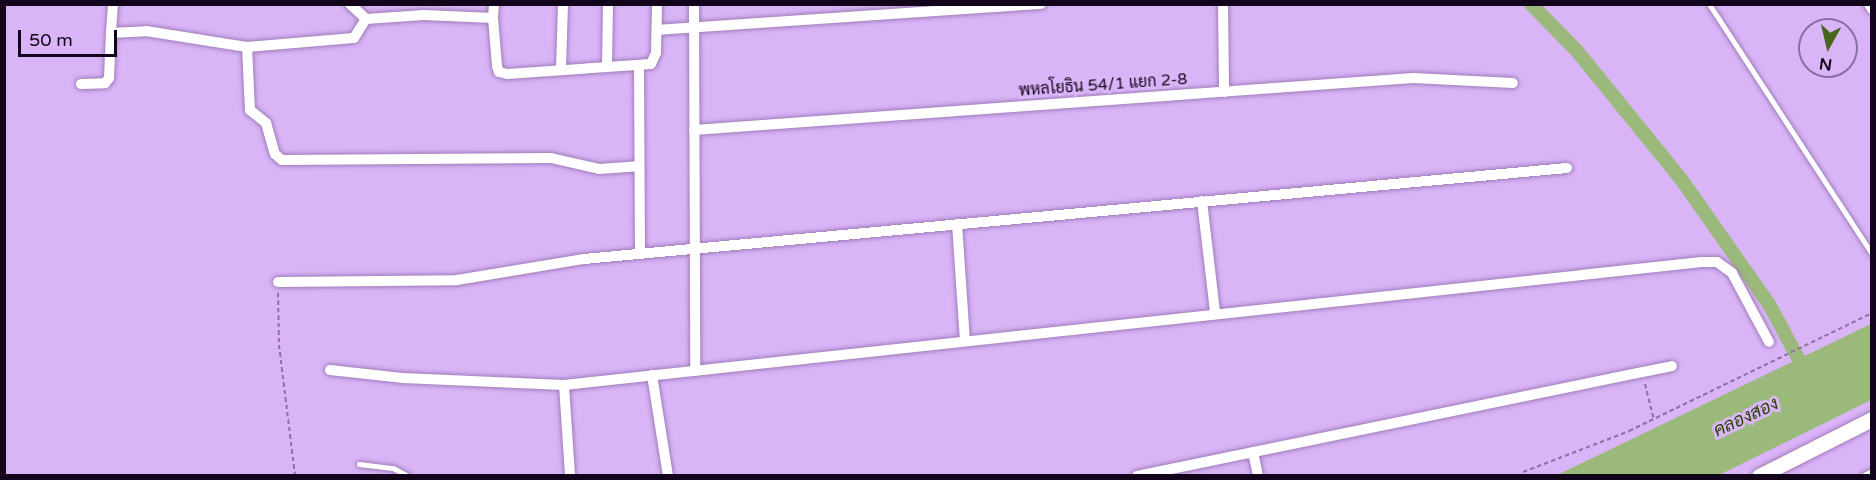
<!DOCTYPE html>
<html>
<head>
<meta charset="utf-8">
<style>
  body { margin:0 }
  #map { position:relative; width:1876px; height:480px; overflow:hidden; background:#d9b5f7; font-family:"Varela Round",Sarabun,sans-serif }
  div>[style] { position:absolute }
  .water>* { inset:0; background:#9cb97c }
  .canal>* { height:14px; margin:-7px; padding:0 7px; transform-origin:7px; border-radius:7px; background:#9cb97c }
  .path>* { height:2px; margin-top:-1px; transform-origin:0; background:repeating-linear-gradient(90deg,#8c71a2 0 4.5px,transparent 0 7.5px) }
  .roads { filter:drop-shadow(0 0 2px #a07dbb) drop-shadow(0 0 2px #a07dbb) }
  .lane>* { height:5px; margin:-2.5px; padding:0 2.5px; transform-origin:2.5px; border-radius:2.5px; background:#fff }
  .street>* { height:10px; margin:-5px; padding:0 5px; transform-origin:5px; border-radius:5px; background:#fff }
  .secondary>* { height:15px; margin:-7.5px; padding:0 7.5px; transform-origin:7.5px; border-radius:7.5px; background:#fff }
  span { translate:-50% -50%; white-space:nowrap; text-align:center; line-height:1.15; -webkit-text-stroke:6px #d9b5f7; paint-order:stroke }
  .street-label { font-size:16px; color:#12051b }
  .water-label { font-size:18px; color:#2b4500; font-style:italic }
  .frame { position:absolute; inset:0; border:6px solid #12051b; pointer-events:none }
  .north { position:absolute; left:1798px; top:18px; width:60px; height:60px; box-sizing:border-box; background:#d9b5f7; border:2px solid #896f9f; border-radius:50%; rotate:188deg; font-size:16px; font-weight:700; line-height:24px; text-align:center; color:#12051b }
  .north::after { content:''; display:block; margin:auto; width:21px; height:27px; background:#47661b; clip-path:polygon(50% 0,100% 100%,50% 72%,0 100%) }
  .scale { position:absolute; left:18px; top:30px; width:99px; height:27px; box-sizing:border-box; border:3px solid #12051b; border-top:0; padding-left:8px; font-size:18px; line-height:21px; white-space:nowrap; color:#12051b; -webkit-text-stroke:4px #d9b5f7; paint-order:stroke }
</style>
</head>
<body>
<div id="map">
  <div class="water">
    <div style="clip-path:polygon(1871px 324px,1871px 400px,1719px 475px,1557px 475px)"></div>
  </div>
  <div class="canal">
    <div style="left:1531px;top:4px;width:66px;rotate:45.6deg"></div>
    <div style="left:1577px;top:51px;width:165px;rotate:50.9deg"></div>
    <div style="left:1681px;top:179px;width:153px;rotate:54.9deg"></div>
    <div style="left:1769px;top:304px;width:76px;rotate:61.8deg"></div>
  </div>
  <div class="path">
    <div style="left:278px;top:293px;width:52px;rotate:88.9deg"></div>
    <div style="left:279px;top:345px;width:132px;rotate:83deg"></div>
    <div style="left:1645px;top:384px;width:36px;rotate:76deg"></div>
    <div style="left:1523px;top:472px;width:114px;rotate:-21.1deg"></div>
    <div style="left:1629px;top:431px;width:270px;rotate:-25.9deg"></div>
  </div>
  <div class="roads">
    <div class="lane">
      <div style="left:1709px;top:4px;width:298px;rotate:56.9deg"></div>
      <div style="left:359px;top:464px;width:34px;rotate:7deg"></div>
      <div style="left:393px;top:468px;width:17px;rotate:28deg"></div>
      <div style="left:1862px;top:476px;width:11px;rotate:-27deg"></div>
    </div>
    <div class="street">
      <div style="left:113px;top:4px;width:29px;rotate:94deg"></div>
      <div style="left:111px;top:33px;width:35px;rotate:-3deg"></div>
      <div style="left:146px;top:31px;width:102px;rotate:9deg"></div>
      <div style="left:247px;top:47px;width:107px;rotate:-4.8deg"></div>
      <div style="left:354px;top:38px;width:22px;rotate:-58deg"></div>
      <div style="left:366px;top:19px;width:58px;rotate:-3.9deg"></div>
      <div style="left:424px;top:15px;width:69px;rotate:2.5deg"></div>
      <div style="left:493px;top:18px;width:48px;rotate:85.2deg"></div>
      <div style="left:497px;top:66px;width:6px;rotate:72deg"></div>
      <div style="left:499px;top:72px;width:8px;rotate:14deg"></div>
      <div style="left:507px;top:74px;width:144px;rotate:-4deg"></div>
      <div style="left:651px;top:64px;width:12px;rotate:-66deg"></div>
      <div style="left:656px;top:53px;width:49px;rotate:-88.8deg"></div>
      <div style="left:350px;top:4px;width:22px;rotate:43deg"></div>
      <div style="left:694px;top:4px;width:367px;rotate:89.8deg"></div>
      <div style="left:1223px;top:4px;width:88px;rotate:89.3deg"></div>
      <div style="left:1869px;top:4px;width:6px;rotate:59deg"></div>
      <div style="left:493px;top:18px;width:14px;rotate:-86deg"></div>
      <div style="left:657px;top:30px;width:385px;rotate:-3.9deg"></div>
      <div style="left:247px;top:47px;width:63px;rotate:87.3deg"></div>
      <div style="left:250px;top:110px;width:21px;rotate:39deg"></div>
      <div style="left:266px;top:123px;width:32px;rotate:74deg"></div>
      <div style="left:275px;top:154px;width:9px;rotate:41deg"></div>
      <div style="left:282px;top:160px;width:269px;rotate:-0.4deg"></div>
      <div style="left:551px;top:158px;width:49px;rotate:12.9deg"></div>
      <div style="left:599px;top:169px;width:39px;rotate:-4deg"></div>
      <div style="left:607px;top:66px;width:62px;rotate:-89.1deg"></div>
      <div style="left:639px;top:67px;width:187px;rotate:89.7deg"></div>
      <div style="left:561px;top:68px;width:64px;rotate:-88.2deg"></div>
      <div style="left:81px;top:84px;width:24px;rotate:-2deg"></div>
      <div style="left:105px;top:83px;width:6px;rotate:-51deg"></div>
      <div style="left:109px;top:78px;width:45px;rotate:-87.5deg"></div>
      <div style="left:694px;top:130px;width:721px;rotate:-4.14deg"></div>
      <div style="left:1413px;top:78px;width:100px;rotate:2.9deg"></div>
      <div style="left:1202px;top:201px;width:112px;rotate:83.3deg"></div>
      <div style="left:957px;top:224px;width:117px;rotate:86.1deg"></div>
      <div style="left:278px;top:282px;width:179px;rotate:-0.6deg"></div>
      <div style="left:457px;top:280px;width:129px;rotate:-9.4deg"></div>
      <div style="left:584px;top:259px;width:987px;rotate:-5.29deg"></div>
      <div style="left:330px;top:370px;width:72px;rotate:6.3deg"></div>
      <div style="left:402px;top:378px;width:162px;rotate:2.5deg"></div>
      <div style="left:564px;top:385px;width:1144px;rotate:-6.17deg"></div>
      <div style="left:1701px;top:262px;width:16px"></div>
      <div style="left:1717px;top:262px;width:19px;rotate:36deg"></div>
      <div style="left:1732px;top:273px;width:78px;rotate:61.8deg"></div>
      <div style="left:652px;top:375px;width:102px;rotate:81deg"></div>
      <div style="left:564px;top:385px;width:91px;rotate:86.2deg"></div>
      <div style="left:1253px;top:452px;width:25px;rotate:78deg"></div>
      <div style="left:1137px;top:476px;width:546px;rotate:-11.62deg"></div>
    </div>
    <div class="secondary">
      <div style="left:1759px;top:476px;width:127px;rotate:-26.8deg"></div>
    </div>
  </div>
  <div class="street-label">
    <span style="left:1103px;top:85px;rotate:-4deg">พหลโยธิน 54/1 แยก 2-8</span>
  </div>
  <div class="water-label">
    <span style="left:1746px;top:417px;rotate:-25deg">คลองสอง</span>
  </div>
  <div class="frame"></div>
  <div class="north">N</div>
  <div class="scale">50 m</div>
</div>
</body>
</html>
